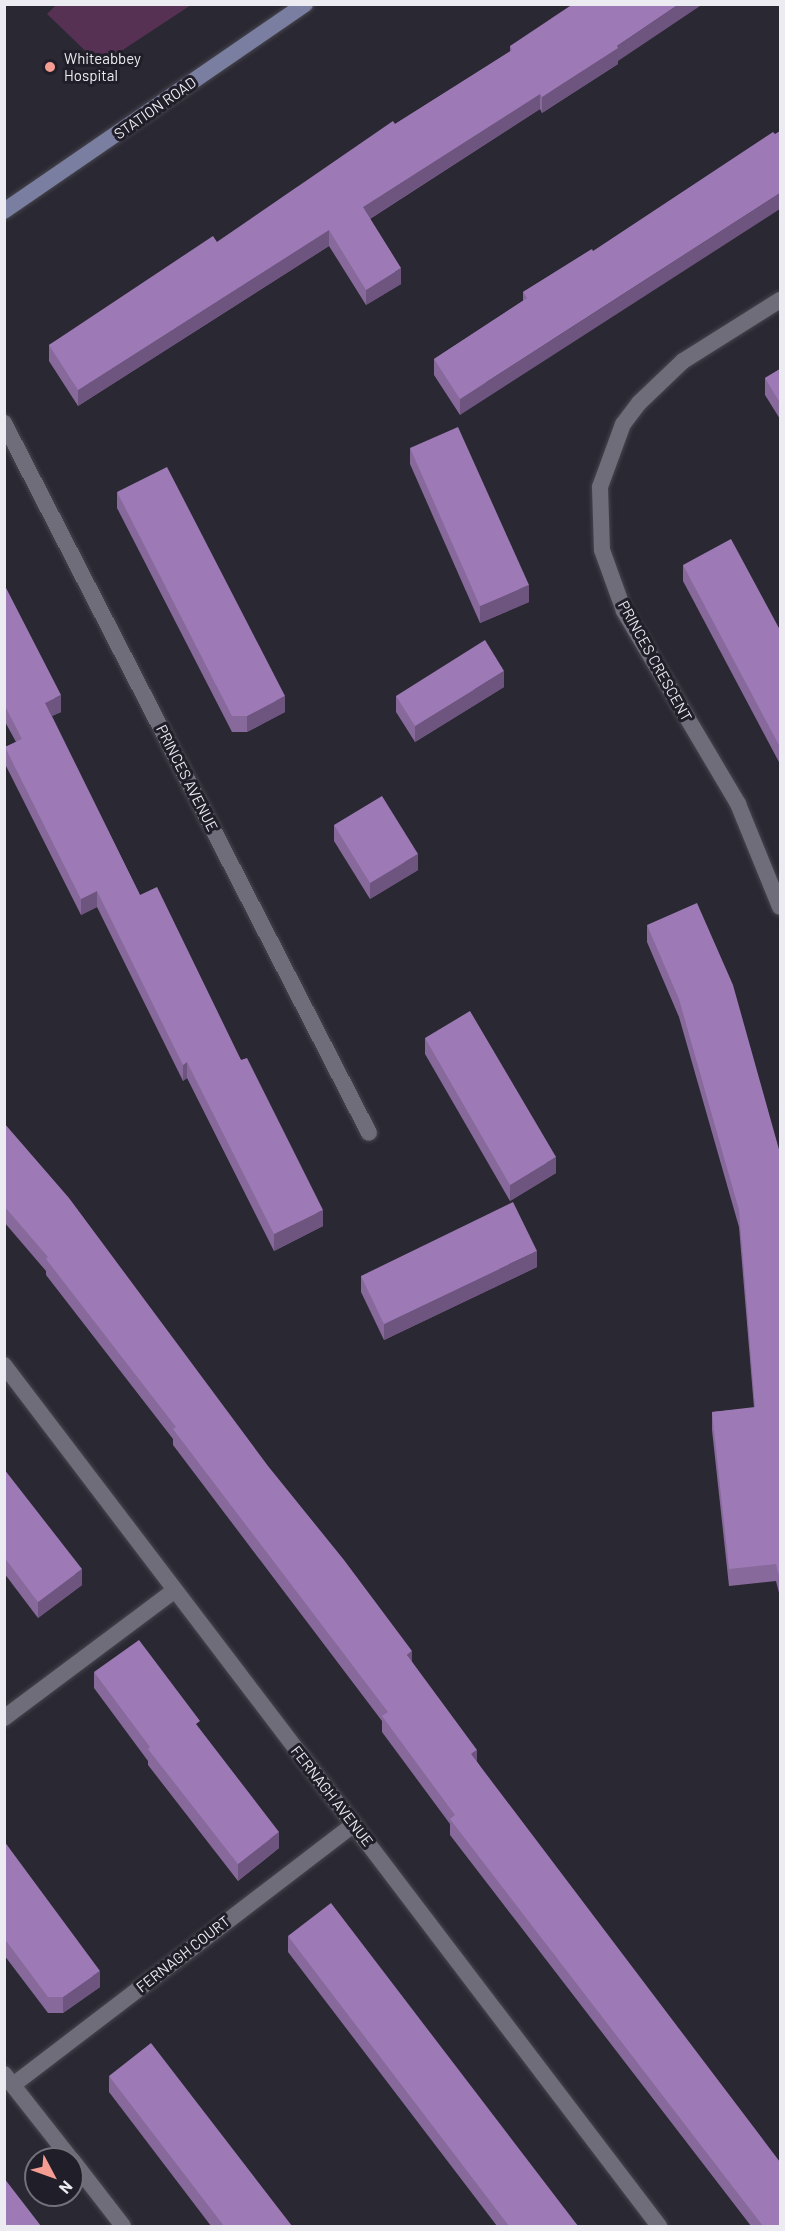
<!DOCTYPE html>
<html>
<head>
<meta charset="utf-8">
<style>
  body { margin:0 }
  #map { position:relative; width:785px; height:2231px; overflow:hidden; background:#2a2832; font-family:Barlow,sans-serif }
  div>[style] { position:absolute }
  .green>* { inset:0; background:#563153 }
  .roads { filter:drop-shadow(0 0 2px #46454e) drop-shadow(0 0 2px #46454e) }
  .minor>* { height:16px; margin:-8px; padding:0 8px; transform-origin:8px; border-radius:8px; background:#6f6d79 }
  .secondary>* { height:16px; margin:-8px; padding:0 8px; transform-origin:8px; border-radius:8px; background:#7a7ea0 }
  .wall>* { inset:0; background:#87699c }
  .shaded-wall>* { inset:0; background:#6e557f }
  .building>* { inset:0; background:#9d7ab5 }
  .dots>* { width:16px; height:16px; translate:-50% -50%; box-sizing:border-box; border:3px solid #201e28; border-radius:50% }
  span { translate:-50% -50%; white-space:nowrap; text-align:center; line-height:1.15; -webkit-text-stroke:6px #201e28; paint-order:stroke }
  .poi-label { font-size:15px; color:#ecebf2 }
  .left { translate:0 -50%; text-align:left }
  .street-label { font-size:15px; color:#ecebf2 }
  .frame { position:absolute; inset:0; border:6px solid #ecebf2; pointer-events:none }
  .north { position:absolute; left:24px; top:2147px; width:60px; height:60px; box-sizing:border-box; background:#201e28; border:2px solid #727079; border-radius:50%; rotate:131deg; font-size:16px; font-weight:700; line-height:24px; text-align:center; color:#ecebf2 }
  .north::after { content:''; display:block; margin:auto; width:21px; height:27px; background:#f59c93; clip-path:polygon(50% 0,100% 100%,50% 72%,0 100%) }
</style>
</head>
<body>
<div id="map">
  <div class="green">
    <div style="clip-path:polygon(56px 5px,56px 4px,191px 5px,100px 65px,47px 14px)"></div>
  </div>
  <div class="roads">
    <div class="minor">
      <div style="left:780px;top:300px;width:115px;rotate:147.8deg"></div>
      <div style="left:683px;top:361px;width:61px;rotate:136.3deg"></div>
      <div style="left:639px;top:403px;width:26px;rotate:127deg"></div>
      <div style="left:623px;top:424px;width:67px;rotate:110.1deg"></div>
      <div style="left:600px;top:487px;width:63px;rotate:88.2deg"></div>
      <div style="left:602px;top:550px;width:65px;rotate:70.2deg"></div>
      <div style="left:624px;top:611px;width:224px;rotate:59.4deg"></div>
      <div style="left:738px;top:804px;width:111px;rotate:67.8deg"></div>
      <div style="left:4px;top:423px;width:798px;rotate:62.79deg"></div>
      <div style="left:4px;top:1365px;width:1082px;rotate:52.74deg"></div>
      <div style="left:4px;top:1718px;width:212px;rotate:-36.8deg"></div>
      <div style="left:4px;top:2074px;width:108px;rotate:51.8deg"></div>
      <div style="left:13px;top:2085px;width:429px;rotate:-37.4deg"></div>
      <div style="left:72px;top:2160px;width:83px;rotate:52.3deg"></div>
    </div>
    <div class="secondary">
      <div style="left:4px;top:211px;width:365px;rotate:-34.5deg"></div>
    </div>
  </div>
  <div class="wall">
    <div style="clip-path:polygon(510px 46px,618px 61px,618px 64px,542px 113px,540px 109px,370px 219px,401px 284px,366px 305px,329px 246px,78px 406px,49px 361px,49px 345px,217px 242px,395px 124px,510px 52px)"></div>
    <div style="clip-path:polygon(592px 249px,460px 415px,434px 375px,434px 359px,523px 301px,523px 292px)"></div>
    <div style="clip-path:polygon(780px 369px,780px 419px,765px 395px,765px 378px)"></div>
    <div style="clip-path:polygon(410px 448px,529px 602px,480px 623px,410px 464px)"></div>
    <div style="clip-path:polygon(117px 492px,285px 712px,247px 732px,232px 732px,117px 508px)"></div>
    <div style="clip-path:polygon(683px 565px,780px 630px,780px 764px,683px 581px)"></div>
    <div style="clip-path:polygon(4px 584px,61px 712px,52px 716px,140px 895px,241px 1060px,323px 1226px,274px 1251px,187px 1078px,183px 1081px,97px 907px,81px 915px,5px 764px,5px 747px,16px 742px,4px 720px)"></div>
    <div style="clip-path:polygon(504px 687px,415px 742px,396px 712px,396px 696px)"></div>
    <div style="clip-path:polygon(334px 825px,418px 870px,370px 899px,334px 841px)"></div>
    <div style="clip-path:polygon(647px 925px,780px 1153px,780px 1597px,776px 1581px,729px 1586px,712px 1430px,712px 1412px,754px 1408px,739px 1227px,679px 1017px,647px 942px)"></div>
    <div style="clip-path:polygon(425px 1038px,556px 1173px,510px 1201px,425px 1054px)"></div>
    <div style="clip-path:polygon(4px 1123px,412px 1662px,780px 2226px,751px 2226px,450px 1835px,450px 1824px,382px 1732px,382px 1721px,173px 1445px,173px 1439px,46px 1275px,46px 1271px,4px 1222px)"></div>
    <div style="clip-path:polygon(537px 1267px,384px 1340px,361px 1292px,361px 1276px)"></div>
    <div style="clip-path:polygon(4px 1469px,82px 1585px,38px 1618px,4px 1573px)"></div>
    <div style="clip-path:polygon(94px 1672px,279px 1848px,238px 1881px,148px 1765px,148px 1761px,94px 1688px)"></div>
    <div style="clip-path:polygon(4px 1841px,100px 1987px,63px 2013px,48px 2013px,4px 1955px)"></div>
    <div style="clip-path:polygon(288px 1936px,578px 2226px,497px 2226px,288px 1952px)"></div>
    <div style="clip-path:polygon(109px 2076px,292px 2226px,211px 2226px,109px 2092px)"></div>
  </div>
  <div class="shaded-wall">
    <div style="clip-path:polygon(679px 4px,703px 4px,618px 61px,618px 64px,542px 113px,542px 97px)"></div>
    <div style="clip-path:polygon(540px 94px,540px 109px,363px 223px,363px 207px)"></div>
    <div style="clip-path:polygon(780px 193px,780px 209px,460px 415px,460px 399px)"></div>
    <div style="clip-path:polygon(329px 230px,329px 246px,78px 406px,78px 390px)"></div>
    <div style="clip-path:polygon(401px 268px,401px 284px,366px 305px,366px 290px)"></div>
    <div style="clip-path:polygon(529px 585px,529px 602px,480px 623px,480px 606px)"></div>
    <div style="clip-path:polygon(504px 671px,504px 687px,415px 742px,415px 726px)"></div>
    <div style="clip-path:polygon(61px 695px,61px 712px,45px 719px,45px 703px)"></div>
    <div style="clip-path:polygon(285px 696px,285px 712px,247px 732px,247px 716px)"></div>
    <div style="clip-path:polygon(418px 854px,418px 870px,370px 899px,370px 883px)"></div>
    <div style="clip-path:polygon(97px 891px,97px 907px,81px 915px,81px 899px)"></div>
    <div style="clip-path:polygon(187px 1062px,187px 1078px,183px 1081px,183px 1065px)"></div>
    <div style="clip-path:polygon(556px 1157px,556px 1173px,510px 1201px,510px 1185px)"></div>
    <div style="clip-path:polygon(323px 1210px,323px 1226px,274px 1251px,274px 1234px)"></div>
    <div style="clip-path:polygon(537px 1251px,537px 1267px,384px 1340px,384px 1324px)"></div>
    <div style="clip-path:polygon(82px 1569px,82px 1585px,38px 1618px,38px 1602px)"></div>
    <div style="clip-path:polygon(412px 1651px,412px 1667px,407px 1655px)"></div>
    <div style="clip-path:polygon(477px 1750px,477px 1766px,471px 1754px)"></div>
    <div style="clip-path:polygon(279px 1832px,279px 1848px,238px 1881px,238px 1864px)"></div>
    <div style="clip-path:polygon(100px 1971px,100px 1987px,63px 2013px,63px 1997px)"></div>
  </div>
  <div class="building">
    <div style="clip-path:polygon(573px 4px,679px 4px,617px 46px,618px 48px,542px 97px,540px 94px,363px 207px,401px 268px,366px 290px,329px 230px,78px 390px,49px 345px,213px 236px,217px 242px,393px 121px,395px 124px,512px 50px,510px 46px)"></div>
    <div style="clip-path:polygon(780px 131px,780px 193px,460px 399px,434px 359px,527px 298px,523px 292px,592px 249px,593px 251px,773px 132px,775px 134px)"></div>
    <div style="clip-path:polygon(780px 369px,780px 403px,765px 378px)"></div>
    <div style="clip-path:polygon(458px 427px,529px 585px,480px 606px,410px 448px)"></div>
    <div style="clip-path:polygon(167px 467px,285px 696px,247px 716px,232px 716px,117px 492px)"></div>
    <div style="clip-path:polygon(731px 539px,780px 630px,780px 747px,683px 565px)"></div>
    <div style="clip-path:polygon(4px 584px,61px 695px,45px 703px,140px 895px,157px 887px,241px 1060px,247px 1058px,323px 1210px,274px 1234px,187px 1062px,183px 1065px,97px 891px,81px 899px,5px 747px,22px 739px,4px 704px)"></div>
    <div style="clip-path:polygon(485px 640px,504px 671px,415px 726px,396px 696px)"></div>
    <div style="clip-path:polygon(382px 796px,418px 854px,370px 883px,334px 825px)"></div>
    <div style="clip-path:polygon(697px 903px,733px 985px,780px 1153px,780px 1580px,776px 1564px,729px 1569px,712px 1412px,755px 1407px,739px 1210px,679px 999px,647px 925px)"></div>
    <div style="clip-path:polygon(470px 1011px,556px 1157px,510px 1185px,425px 1038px)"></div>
    <div style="clip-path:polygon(4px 1123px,69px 1198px,268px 1466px,344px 1560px,412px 1651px,407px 1655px,477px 1750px,471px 1754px,780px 2162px,780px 2226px,763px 2226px,450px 1819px,455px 1815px,382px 1716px,388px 1712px,173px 1429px,176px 1427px,46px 1259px,48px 1257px,4px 1206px)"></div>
    <div style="clip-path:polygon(513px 1202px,537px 1251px,384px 1324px,361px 1276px)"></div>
    <div style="clip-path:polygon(4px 1469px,82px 1569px,38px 1602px,4px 1557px)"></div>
    <div style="clip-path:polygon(139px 1640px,200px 1721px,196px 1724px,279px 1832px,238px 1864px,148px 1749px,150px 1747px,94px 1672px)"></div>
    <div style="clip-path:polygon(4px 1841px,100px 1971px,63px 1997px,48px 1997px,4px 1938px)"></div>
    <div style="clip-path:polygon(331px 1903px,578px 2226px,509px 2226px,288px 1936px)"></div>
    <div style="clip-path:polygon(151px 2043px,292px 2226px,224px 2226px,109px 2076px)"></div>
    <div style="clip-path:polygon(4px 2178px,41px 2226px,4px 2226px)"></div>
  </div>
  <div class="dots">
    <div style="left:50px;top:67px;background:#f59c93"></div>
  </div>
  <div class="poi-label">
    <span class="left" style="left:64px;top:67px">Whiteabbey<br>Hospital</span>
  </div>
  <div class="street-label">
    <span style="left:155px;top:108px;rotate:-35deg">STATION ROAD</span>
    <span style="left:655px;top:661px;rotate:61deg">PRINCES CRESCENT</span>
    <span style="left:187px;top:778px;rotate:63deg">PRINCES AVENUE</span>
    <span style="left:332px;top:1796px;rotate:52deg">FERNAGH AVENUE</span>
    <span style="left:183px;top:1954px;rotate:-38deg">FERNAGH COURT</span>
  </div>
  <div class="frame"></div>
  <div class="north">N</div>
</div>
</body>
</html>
